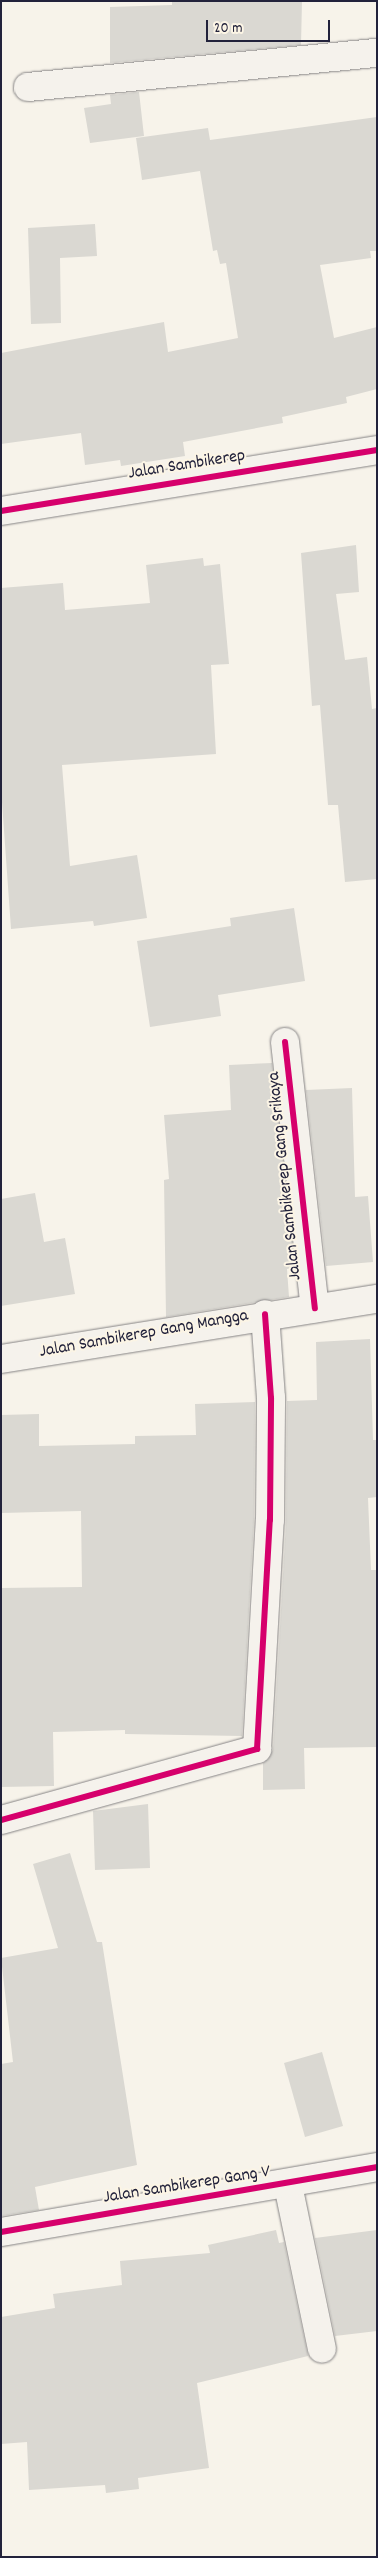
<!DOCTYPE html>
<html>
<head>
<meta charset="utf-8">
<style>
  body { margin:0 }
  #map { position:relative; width:378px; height:2558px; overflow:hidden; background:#f7f3ea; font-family:Dekko,sans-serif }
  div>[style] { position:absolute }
  .building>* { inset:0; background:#dad8d2 }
  .roads { filter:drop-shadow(0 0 1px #868485) drop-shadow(0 0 1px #868485) }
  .minor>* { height:28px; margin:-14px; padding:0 14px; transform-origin:14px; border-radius:14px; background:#f5f2ec }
  .cycleway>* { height:6px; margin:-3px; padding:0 3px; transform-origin:3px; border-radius:3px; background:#d6006c }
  span { translate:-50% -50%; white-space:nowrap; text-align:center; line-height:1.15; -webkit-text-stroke:4px #fcf5e5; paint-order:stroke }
  .street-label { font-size:18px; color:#22223b }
  .frame { position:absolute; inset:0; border:2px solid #22223b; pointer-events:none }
  .scale { position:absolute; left:206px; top:20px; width:124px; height:22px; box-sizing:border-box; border:2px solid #22223b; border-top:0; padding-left:6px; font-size:15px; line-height:18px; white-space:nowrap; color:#22223b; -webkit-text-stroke:4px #fcf5e5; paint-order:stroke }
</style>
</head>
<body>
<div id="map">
  <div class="building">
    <div style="clip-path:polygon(172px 1px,302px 1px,301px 45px,110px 63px,110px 7px,172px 5px)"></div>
    <div style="clip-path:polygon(139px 92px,144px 136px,90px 143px,84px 108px,111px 104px,110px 95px)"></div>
    <div style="clip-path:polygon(377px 117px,377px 251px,370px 251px,371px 258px,320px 265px,334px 338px,377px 327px,377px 389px,346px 397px,347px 403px,282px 417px,283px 423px,183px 442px,185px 456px,121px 466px,120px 460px,85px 465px,81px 433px,1px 444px,1px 353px,164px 322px,168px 352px,238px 338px,226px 263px,220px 264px,217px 250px,213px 251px,200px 171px,142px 180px,136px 138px,208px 128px,210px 140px)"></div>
    <div style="clip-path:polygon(95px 224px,97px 256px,60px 258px,61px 323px,31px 324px,28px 228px)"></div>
    <div style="clip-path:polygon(356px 545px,359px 592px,336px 594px,345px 660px,367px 657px,372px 709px,377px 708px,377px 879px,345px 882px,338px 805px,328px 805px,320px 705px,312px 706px,301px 553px)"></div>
    <div style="clip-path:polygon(203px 558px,204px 566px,220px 564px,229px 664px,211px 665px,216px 754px,62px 765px,70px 866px,137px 855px,147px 918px,94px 926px,93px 921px,11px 929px,1px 788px,1px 588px,63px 583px,65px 610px,150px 603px,146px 565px)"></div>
    <div style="clip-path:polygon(294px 908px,305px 981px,218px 995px,221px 1016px,150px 1027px,137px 941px,231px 926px,230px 918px)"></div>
    <div style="clip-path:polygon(272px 1063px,295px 1268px,287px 1269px,289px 1297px,166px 1317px,164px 1180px,169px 1179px,164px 1115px,231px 1110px,229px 1065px)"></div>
    <div style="clip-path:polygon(352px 1088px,355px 1197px,368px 1196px,373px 1262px,326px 1266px,306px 1090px)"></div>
    <div style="clip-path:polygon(35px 1193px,44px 1242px,65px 1238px,75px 1294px,1px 1306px,1px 1199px)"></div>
    <div style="clip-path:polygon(370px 1339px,373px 1440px,377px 1440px,377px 1497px,368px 1498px,371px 1570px,377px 1570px,377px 1747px,304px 1748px,305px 1789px,263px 1790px,263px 1763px,273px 1750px,286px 1521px,287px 1401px,317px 1400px,316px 1342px)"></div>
    <div style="clip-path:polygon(255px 1402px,254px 1519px,242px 1736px,125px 1734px,125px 1730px,53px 1732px,54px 1786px,1px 1787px,1px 1588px,82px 1587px,81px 1511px,1px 1513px,1px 1415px,39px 1414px,39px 1446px,135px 1444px,135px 1436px,196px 1435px,195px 1404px)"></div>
    <div style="clip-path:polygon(148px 1804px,150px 1868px,95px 1870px,93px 1811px)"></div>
    <div style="clip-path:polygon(70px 1853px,97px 1942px,102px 1942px,137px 2165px,35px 2187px,39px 2210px,1px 2216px,1px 2064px,13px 2062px,1px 1958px,58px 1948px,33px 1864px)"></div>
    <div style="clip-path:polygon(322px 2052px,343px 2126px,305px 2137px,284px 2063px)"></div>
    <div style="clip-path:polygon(276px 2230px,279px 2243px,284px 2242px,308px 2356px,197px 2383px,209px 2468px,138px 2478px,139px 2489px,106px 2493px,105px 2485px,29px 2490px,27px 2442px,1px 2444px,1px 2317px,55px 2308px,53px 2294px,122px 2285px,120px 2261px,210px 2253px,208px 2245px)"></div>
    <div style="clip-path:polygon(377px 2230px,377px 2331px,335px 2336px,315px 2238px)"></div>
  </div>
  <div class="roads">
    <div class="minor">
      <div style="left:28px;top:87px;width:351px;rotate:-5.6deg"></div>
      <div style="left:1px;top:511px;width:381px;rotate:-9.2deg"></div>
      <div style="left:285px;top:1042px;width:268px;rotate:83.6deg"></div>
      <div style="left:1px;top:1359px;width:381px;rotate:-9.1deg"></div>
      <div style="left:1px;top:1820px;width:266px;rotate:-15.5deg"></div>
      <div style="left:257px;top:1749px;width:229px;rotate:-86.8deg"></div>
      <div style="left:270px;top:1520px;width:122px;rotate:-89.5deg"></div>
      <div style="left:271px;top:1398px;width:84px;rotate:-94.1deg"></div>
      <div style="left:288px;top:2185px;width:167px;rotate:78.3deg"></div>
      <div style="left:1px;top:2232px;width:382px;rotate:-9.8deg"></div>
    </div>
  </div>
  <div class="cycleway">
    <div style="left:1px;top:511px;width:381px;rotate:-9.2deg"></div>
    <div style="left:285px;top:1042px;width:268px;rotate:83.6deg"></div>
    <div style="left:1px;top:1820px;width:266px;rotate:-15.5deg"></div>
    <div style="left:257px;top:1749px;width:229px;rotate:-86.8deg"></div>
    <div style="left:270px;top:1520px;width:122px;rotate:-89.5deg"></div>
    <div style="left:271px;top:1398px;width:84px;rotate:-94.1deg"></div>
    <div style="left:1px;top:2232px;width:382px;rotate:-9.8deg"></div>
  </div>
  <div class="street-label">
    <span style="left:187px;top:466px;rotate:-9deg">Jalan Sambikerep</span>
    <span style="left:286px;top:1176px;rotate:-96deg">Jalan Sambikerep Gang Srikaya</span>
    <span style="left:144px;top:1335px;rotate:-10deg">Jalan Sambikerep Gang Mangga</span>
    <span style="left:187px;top:2186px;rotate:-9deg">Jalan Sambikerep Gang V</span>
  </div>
  <div class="frame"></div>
  <div class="scale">20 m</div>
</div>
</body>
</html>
